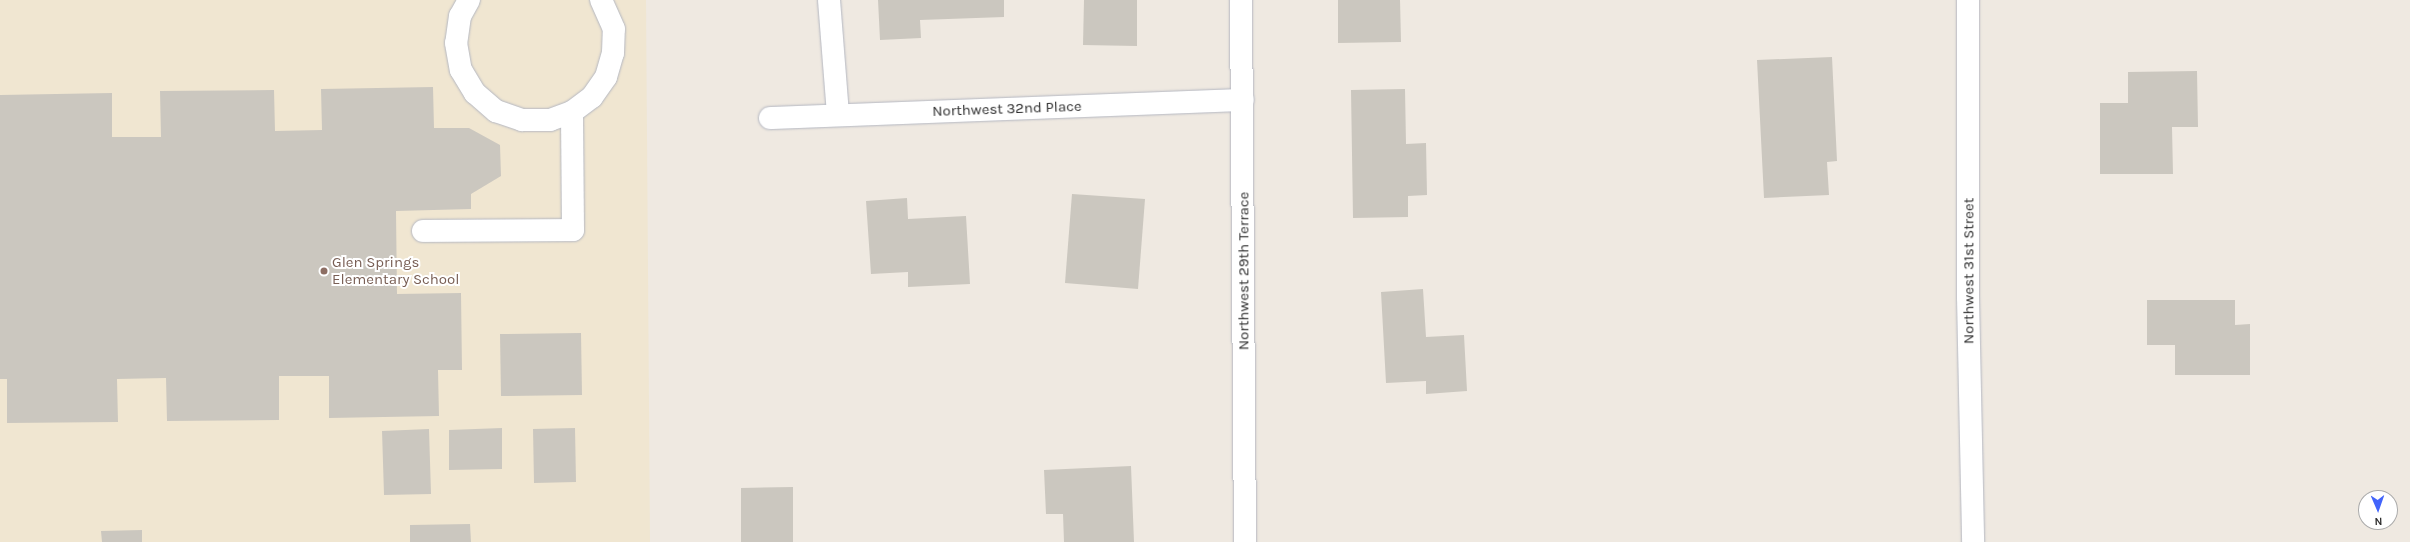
<!DOCTYPE html>
<html>
<head>
<meta charset="utf-8">
<style>
  body { margin:0 }
  #map { position:relative; width:2410px; height:542px; overflow:hidden; background:#efe9e1; font-family:Karla,sans-serif }
  div>[style] { position:absolute }
  .education>* { inset:0; background:#f0e6d1 }
  .building>* { inset:0; background:#cbc7bf }
  .roads { filter:drop-shadow(0 0 1px #b4b7c1) drop-shadow(0 0 1px #b4b7c1) }
  .minor>* { height:22px; margin:-11px; padding:0 11px; transform-origin:11px; border-radius:11px; background:#fff }
  .dots>* { width:11px; height:11px; translate:-50% -50%; box-sizing:border-box; border:2px solid #fff; border-radius:50% }
  span { translate:-50% -50%; white-space:nowrap; text-align:center; line-height:1.15; -webkit-text-stroke:4px #fff; paint-order:stroke }
  .street-label { font-size:15px; color:#2e2e2e }
  .education-label { font-size:15px; color:#785e54 }
  .left { translate:0 -50%; text-align:left }
  .north { position:absolute; left:2358px; top:490px; width:40px; height:40px; box-sizing:border-box; background:#fff; border:1px solid #ababab; border-radius:50%; rotate:178deg; font-size:11px; font-weight:700; line-height:16px; text-align:center; color:#2e2e2e }
  .north::after { content:''; display:block; margin:auto; width:14px; height:18px; background:#4264fb; clip-path:polygon(50% 0,100% 100%,50% 72%,0 100%) }
</style>
</head>
<body>
<div id="map">
  <div class="education">
    <div style="clip-path:polygon(0 0,646px 0,650px 542px,0 542px)"></div>
  </div>
  <div class="building">
    <div style="clip-path:polygon(878px 0,1004px 0,1004px 17px,920px 20px,921px 38px,880px 40px)"></div>
    <div style="clip-path:polygon(1084px 0,1137px 0,1137px 46px,1083px 45px)"></div>
    <div style="clip-path:polygon(1338px 0,1400px 0,1401px 42px,1338px 43px)"></div>
    <div style="clip-path:polygon(1832px 57px,1837px 161px,1827px 162px,1829px 195px,1764px 198px,1757px 60px)"></div>
    <div style="clip-path:polygon(2197px 71px,2198px 127px,2172px 127px,2173px 174px,2100px 174px,2100px 103px,2128px 103px,2128px 72px)"></div>
    <div style="clip-path:polygon(433px 87px,434px 128px,469px 128px,500px 145px,501px 176px,471px 194px,471px 209px,396px 211px,397px 294px,461px 293px,462px 370px,438px 370px,439px 416px,329px 418px,329px 376px,279px 376px,279px 420px,167px 421px,166px 378px,117px 379px,118px 422px,7px 423px,7px 379px,0 379px,0 95px,112px 93px,112px 137px,161px 137px,160px 91px,274px 90px,275px 131px,322px 130px,321px 89px)"></div>
    <div style="clip-path:polygon(1405px 89px,1406px 144px,1426px 143px,1427px 195px,1408px 196px,1408px 217px,1353px 218px,1351px 90px)"></div>
    <div style="clip-path:polygon(1072px 194px,1145px 199px,1138px 289px,1065px 283px)"></div>
    <div style="clip-path:polygon(907px 198px,908px 219px,966px 216px,970px 284px,908px 287px,908px 272px,871px 274px,866px 201px)"></div>
    <div style="clip-path:polygon(1423px 289px,1426px 337px,1464px 335px,1467px 391px,1426px 394px,1426px 381px,1386px 383px,1381px 292px)"></div>
    <div style="clip-path:polygon(2147px 300px,2235px 300px,2235px 325px,2250px 324px,2250px 375px,2175px 375px,2175px 345px,2147px 345px)"></div>
    <div style="clip-path:polygon(581px 333px,582px 395px,501px 396px,500px 334px)"></div>
    <div style="clip-path:polygon(502px 428px,502px 469px,449px 470px,449px 430px)"></div>
    <div style="clip-path:polygon(575px 428px,576px 482px,534px 483px,533px 429px)"></div>
    <div style="clip-path:polygon(429px 429px,431px 494px,384px 495px,382px 431px)"></div>
    <div style="clip-path:polygon(1131px 466px,1134px 542px,1064px 542px,1063px 514px,1046px 514px,1044px 470px)"></div>
    <div style="clip-path:polygon(793px 487px,793px 542px,741px 542px,741px 488px)"></div>
    <div style="clip-path:polygon(470px 524px,471px 542px,410px 542px,410px 525px)"></div>
    <div style="clip-path:polygon(142px 530px,142px 542px,102px 542px,101px 531px)"></div>
  </div>
  <div class="roads">
    <div class="minor">
      <div style="left:469px;top:0;width:18px;rotate:119deg"></div>
      <div style="left:460px;top:16px;width:27px;rotate:98deg"></div>
      <div style="left:456px;top:43px;width:27px;rotate:80deg"></div>
      <div style="left:461px;top:70px;width:27px;rotate:59deg"></div>
      <div style="left:475px;top:93px;width:28px;rotate:41deg"></div>
      <div style="left:496px;top:111px;width:28px;rotate:19deg"></div>
      <div style="left:522px;top:120px;width:28px"></div>
      <div style="left:550px;top:120px;width:23px;rotate:-20deg"></div>
      <div style="left:572px;top:112px;width:25px;rotate:-37deg"></div>
      <div style="left:592px;top:97px;width:24px;rotate:-55deg"></div>
      <div style="left:606px;top:77px;width:25px;rotate:-74deg"></div>
      <div style="left:613px;top:53px;width:24px;rotate:-88deg"></div>
      <div style="left:614px;top:29px;width:32px;rotate:-114deg"></div>
      <div style="left:829px;top:0;width:115px;rotate:85.5deg"></div>
      <div style="left:1241px;top:0;width:542px;rotate:89.58deg"></div>
      <div style="left:1968px;top:0;width:297px;rotate:90deg"></div>
      <div style="left:1968px;top:297px;width:245px;rotate:88.8deg"></div>
      <div style="left:770px;top:118px;width:473px;rotate:-2.2deg"></div>
      <div style="left:423px;top:231px;width:150px;rotate:-0.4deg"></div>
      <div style="left:573px;top:230px;width:118px;rotate:-90.5deg"></div>
    </div>
  </div>
  <div class="dots">
    <div style="left:324px;top:271px;background:#8d6e63"></div>
  </div>
  <div class="street-label">
    <span style="left:1007px;top:109px;rotate:-2deg">Northwest 32nd Place</span>
    <span style="left:1244px;top:271px;rotate:-90deg">Northwest 29th Terrace</span>
    <span style="left:1969px;top:271px;rotate:-90deg">Northwest 31st Street</span>
  </div>
  <div class="education-label">
    <span class="left" style="left:332px;top:271px">Glen Springs<br>Elementary School</span>
  </div>
  <div class="north">N</div>
</div>
</body>
</html>
